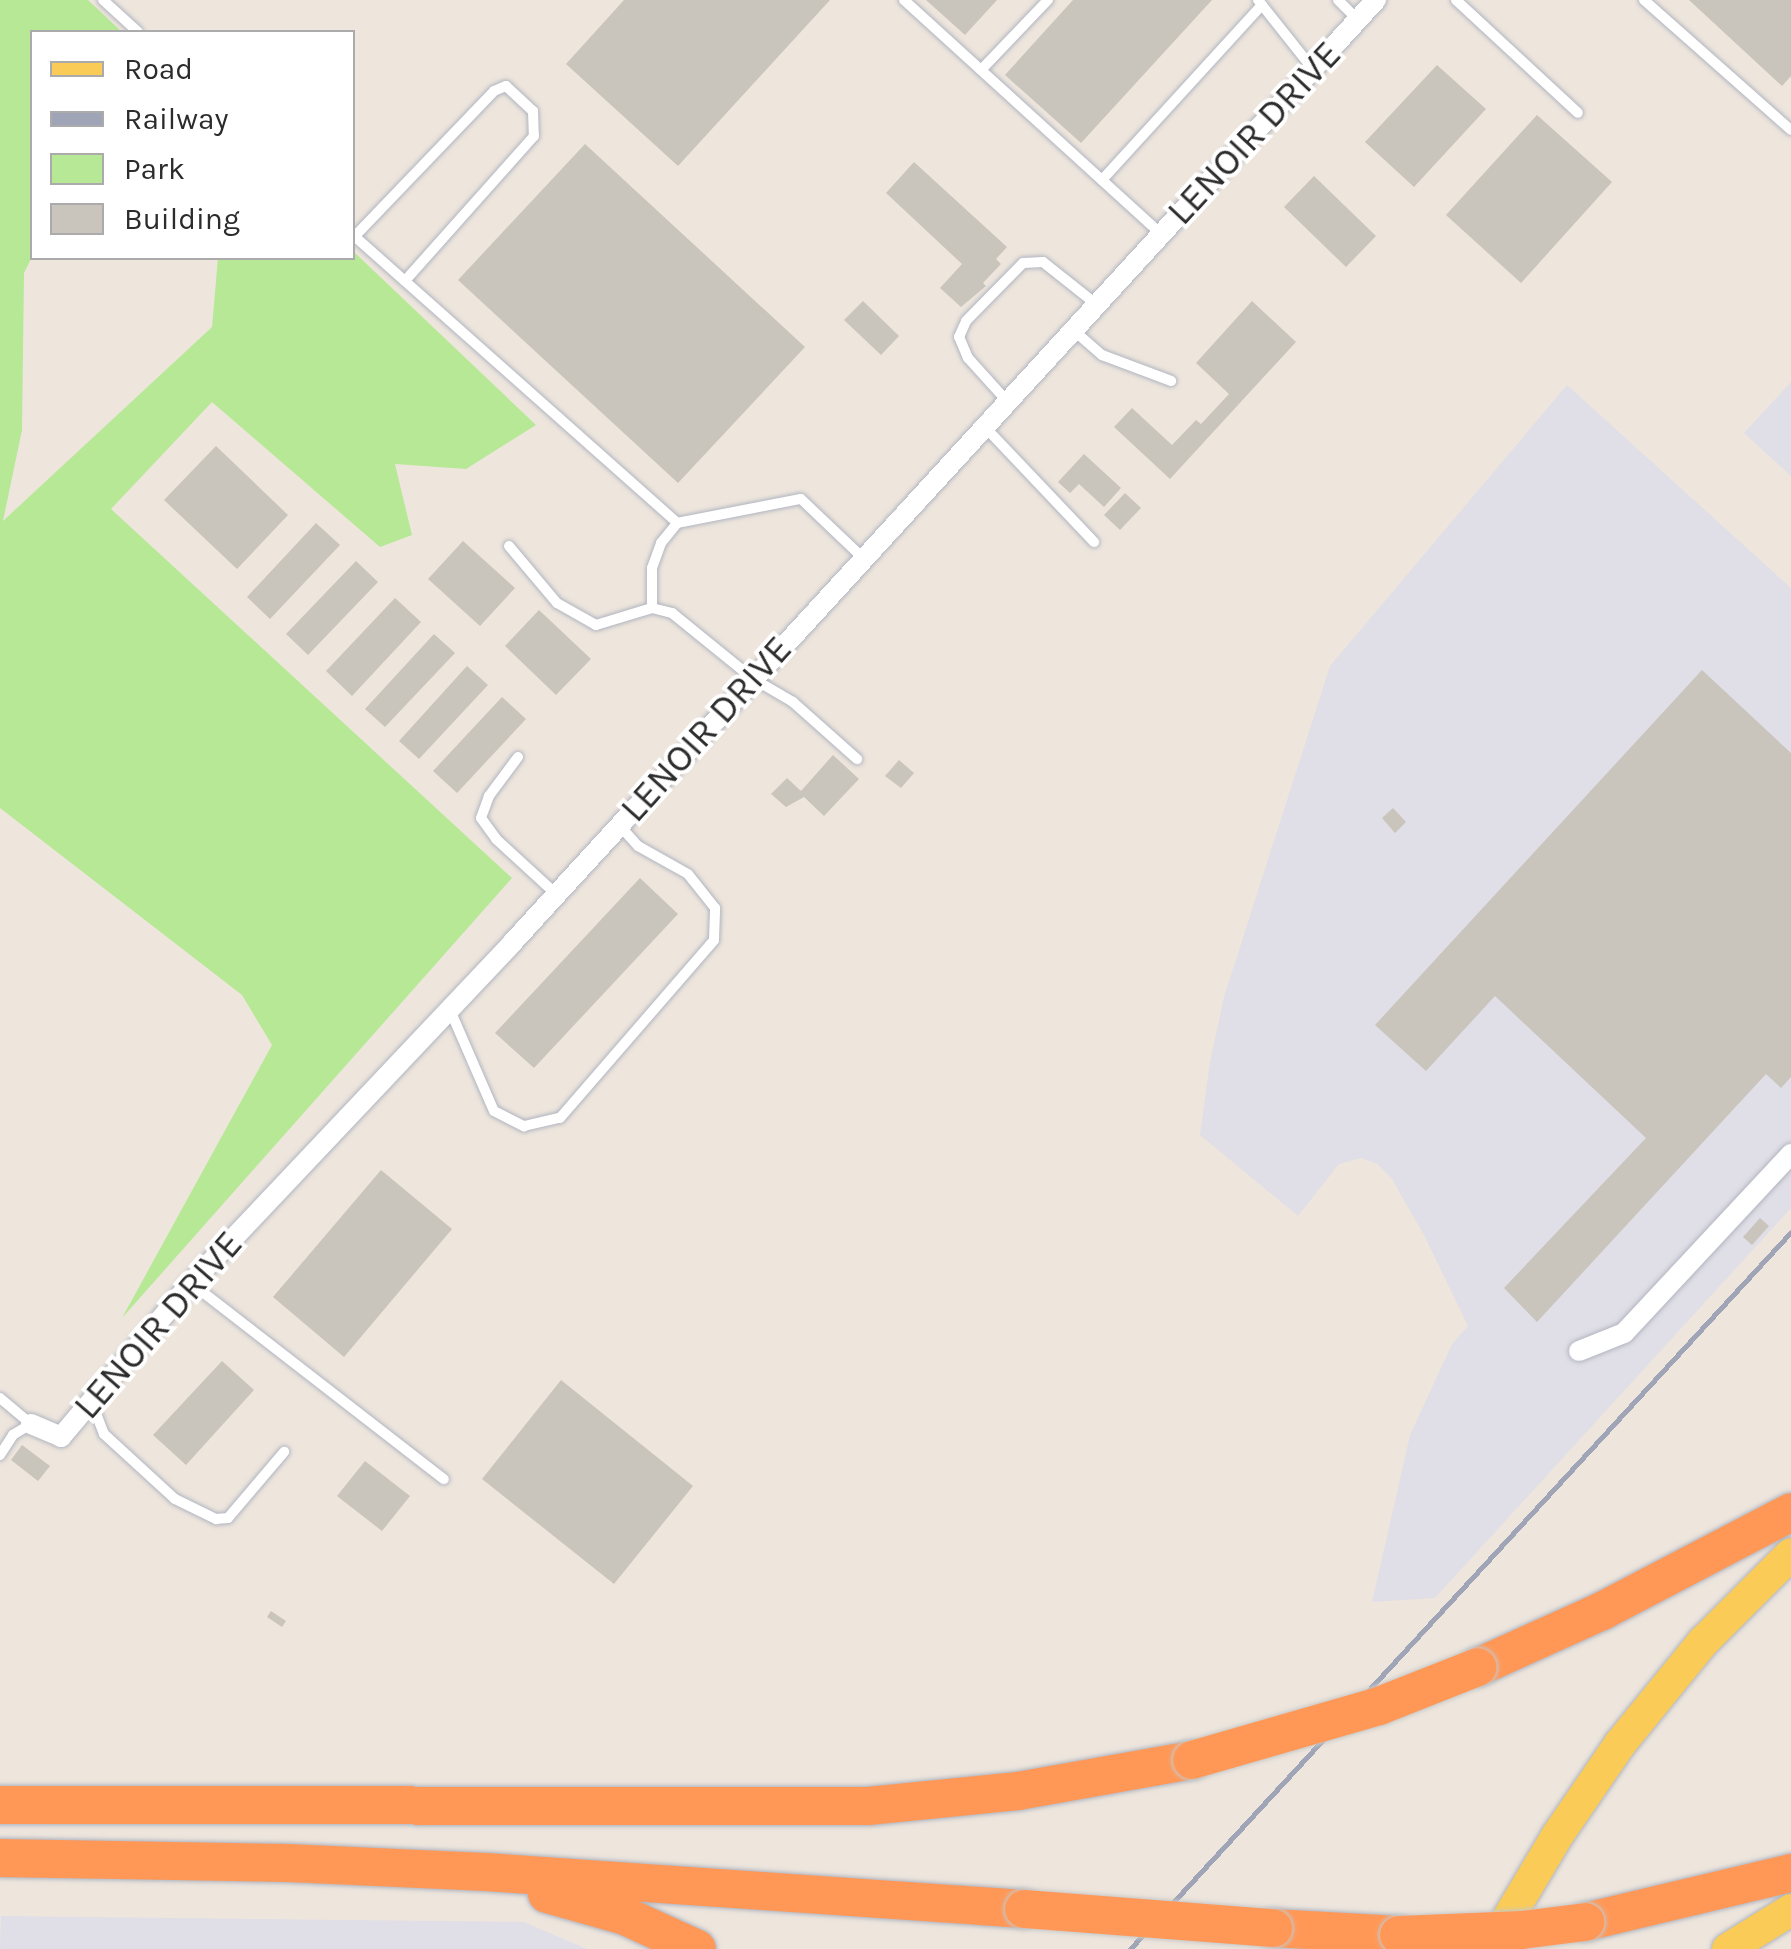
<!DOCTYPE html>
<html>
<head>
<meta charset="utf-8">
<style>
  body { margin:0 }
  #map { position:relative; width:1791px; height:1949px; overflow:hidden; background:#eee6dd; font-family:Karla,sans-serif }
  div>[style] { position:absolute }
  .industrial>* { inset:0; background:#e0dee6 }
  .green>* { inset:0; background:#b6e896 }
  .building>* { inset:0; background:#c9c4bc }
  .roads { filter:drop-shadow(0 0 2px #b1b5c0) drop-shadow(0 0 2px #b1b5c0) }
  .lane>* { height:10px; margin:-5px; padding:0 5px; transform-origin:5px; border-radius:5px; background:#fff }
  .street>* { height:20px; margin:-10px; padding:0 10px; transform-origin:10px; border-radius:10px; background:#fff }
  .primary>* { height:32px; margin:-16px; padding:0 16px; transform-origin:16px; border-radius:16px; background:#facc57 }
  .highway>* { height:38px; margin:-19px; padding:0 19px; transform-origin:19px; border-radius:19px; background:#ff9857 }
  .rail>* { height:5px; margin:-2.5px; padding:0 2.5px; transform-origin:2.5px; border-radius:2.5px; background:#9fa4b7 }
  .bridges { filter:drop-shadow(0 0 2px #c8c8c8) drop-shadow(0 0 2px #c8c8c8) }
  .highway-bridge>* { height:38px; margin:-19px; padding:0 19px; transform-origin:19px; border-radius:19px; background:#ff9857 }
  span { translate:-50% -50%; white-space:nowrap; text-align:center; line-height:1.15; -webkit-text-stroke:8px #fff; paint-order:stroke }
  .street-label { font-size:38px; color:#2c2c2c }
  .legend { position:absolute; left:30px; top:30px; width:325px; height:230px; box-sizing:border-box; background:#fff; border:2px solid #ababab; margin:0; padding:12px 18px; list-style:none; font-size:30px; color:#2c2c2c }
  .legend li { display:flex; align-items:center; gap:20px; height:50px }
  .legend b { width:50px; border:2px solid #ababab }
</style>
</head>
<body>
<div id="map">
  <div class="industrial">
    <div style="clip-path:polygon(1791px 382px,1791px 476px,1744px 433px)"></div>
    <div style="clip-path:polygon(1567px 385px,1791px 588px,1791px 1208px,1435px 1598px,1372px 1602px,1410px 1435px,1452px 1344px,1468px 1326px,1425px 1237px,1392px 1179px,1377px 1164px,1361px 1158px,1339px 1164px,1298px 1216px,1200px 1135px,1210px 1062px,1224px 997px,1330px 666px)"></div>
    <div style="clip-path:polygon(1px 1916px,524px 1922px,587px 1949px,0 1949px)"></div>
  </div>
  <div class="green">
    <div style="clip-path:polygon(0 0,88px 0,122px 32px,32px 32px,32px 257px,24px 273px,22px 430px,3px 521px,212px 327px,218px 258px,352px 258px,353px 251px,536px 425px,466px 469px,395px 464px,412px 535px,380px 547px,212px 402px,111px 509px,512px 878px,122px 1318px,272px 1045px,242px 995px,0 808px)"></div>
  </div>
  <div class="building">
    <div style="clip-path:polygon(624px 0,830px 0,678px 166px,566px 64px)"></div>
    <div style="clip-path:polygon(926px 0,997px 0,965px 35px)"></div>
    <div style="clip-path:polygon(1073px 0,1212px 0,1081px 143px,1005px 75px)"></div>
    <div style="clip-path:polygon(1689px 0,1791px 0,1791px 76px,1782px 86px)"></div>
    <div style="clip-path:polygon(1437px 65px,1486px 109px,1414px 187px,1365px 142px)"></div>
    <div style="clip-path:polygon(1537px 115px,1612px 182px,1521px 283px,1446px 215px)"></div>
    <div style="clip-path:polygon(585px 144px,805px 347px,678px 483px,458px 280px)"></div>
    <div style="clip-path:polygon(914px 162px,1007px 247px,996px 259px,1001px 264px,983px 283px,986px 286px,961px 307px,940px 288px,962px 264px,886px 193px)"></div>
    <div style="clip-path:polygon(1314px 176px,1376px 236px,1346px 267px,1284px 207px)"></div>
    <div style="clip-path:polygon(863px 301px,899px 336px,881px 355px,844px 320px)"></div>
    <div style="clip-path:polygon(1252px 301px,1296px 342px,1170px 479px,1114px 427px,1132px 408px,1172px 445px,1196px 420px,1201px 424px,1229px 394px,1196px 363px)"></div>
    <div style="clip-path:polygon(216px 446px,288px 515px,237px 569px,164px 500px)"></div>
    <div style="clip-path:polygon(1084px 454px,1121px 488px,1104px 507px,1079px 484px,1070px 493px,1058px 482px)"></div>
    <div style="clip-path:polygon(1125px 493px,1141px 508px,1120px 530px,1104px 515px)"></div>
    <div style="clip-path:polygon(316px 523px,340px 545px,270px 619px,247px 597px)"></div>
    <div style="clip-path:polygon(463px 541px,515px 588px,480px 626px,428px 579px)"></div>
    <div style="clip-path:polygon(356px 561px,378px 582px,308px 655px,286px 634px)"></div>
    <div style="clip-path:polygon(395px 598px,421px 622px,352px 696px,326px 671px)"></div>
    <div style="clip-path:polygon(539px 610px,591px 659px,556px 695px,505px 646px)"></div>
    <div style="clip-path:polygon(434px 634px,455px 653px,385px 727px,365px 709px)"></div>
    <div style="clip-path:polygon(467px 666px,488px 685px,419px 759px,399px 741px)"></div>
    <div style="clip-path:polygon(1702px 670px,1791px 753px,1791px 1077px,1781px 1088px,1766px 1074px,1537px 1322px,1504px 1288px,1646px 1138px,1495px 996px,1426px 1071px,1375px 1025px)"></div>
    <div style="clip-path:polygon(502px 697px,526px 719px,457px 793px,433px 771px)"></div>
    <div style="clip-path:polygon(833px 755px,859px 779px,824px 816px,804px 797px,786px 807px,771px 794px,787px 778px,801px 791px)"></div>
    <div style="clip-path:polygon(899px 760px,914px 773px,901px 788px,885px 776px)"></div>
    <div style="clip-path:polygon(1393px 808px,1406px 822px,1395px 833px,1382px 818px)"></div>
    <div style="clip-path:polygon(640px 878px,678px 914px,534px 1068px,495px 1033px)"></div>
    <div style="clip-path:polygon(381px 1170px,452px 1229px,344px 1357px,273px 1297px)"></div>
    <div style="clip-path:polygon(1760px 1218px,1769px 1226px,1752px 1245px,1743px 1237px)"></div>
    <div style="clip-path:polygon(222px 1361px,254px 1390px,186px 1465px,153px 1435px)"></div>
    <div style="clip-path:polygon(561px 1380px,693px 1486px,614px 1584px,482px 1479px)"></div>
    <div style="clip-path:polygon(22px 1445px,50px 1466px,38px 1481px,11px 1460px)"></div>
    <div style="clip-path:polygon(365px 1461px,410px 1496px,382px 1531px,337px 1496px)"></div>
    <div style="clip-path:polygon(271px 1611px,286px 1621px,282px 1627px,267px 1617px)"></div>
  </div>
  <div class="roads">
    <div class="lane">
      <div style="left:103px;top:0;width:47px;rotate:42.4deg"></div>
      <div style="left:904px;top:0;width:348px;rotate:42.3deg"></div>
      <div style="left:1258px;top:0;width:87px;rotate:51.5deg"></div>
      <div style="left:1338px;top:0;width:28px;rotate:45deg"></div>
      <div style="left:1456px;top:0;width:166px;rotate:42.8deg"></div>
      <div style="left:1644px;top:0;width:196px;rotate:41.5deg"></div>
      <div style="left:981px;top:70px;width:97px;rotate:-46.3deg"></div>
      <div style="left:1102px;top:180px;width:237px;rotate:-47.6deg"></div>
      <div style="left:352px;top:234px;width:435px;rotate:41.6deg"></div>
      <div style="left:677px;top:523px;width:126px;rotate:-11deg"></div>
      <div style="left:801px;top:499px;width:84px;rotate:43.6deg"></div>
      <div style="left:355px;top:236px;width:201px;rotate:-46.2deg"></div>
      <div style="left:494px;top:91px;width:13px;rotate:-23deg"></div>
      <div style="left:506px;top:86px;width:37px;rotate:43deg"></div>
      <div style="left:533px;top:111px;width:25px;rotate:88deg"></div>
      <div style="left:534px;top:136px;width:194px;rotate:131.7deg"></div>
      <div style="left:1072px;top:329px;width:40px;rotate:41deg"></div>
      <div style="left:1102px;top:355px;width:74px;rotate:20.6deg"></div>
      <div style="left:1006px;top:400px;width:57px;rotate:-132.1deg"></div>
      <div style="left:968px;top:358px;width:23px;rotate:-113deg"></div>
      <div style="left:959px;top:337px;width:17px;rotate:-66deg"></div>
      <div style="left:966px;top:321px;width:81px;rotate:-45.5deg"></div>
      <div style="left:1023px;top:263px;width:20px;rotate:-3deg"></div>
      <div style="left:1043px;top:262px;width:68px;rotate:38.4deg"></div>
      <div style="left:984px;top:426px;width:160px;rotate:46.5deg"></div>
      <div style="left:509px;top:546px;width:75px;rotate:49.9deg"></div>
      <div style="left:557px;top:603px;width:45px;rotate:29.4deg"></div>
      <div style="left:596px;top:625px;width:59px;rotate:-16.9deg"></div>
      <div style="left:652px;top:608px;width:21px;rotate:14deg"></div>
      <div style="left:672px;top:613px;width:103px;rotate:39.1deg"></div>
      <div style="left:752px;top:678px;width:48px;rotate:30.3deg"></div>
      <div style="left:793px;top:702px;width:86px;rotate:41.7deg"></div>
      <div style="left:652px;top:608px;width:40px;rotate:-90deg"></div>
      <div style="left:652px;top:568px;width:27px;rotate:-70deg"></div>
      <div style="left:661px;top:543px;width:26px;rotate:-51deg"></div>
      <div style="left:518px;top:757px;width:49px;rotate:126.6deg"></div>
      <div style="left:489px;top:796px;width:23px;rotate:110deg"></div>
      <div style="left:481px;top:818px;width:26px;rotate:54deg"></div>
      <div style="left:496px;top:839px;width:81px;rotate:42.5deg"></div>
      <div style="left:450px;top:1010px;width:110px;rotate:66.5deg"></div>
      <div style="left:494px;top:1111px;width:34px;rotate:27deg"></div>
      <div style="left:524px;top:1126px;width:37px;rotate:-13deg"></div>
      <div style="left:560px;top:1118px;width:235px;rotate:-49.1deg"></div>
      <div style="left:714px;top:940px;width:32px;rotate:-88deg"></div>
      <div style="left:715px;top:908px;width:43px;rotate:-128.5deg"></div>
      <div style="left:688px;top:874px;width:57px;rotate:-150.8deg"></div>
      <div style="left:638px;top:846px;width:28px;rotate:-132deg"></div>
      <div style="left:191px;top:1283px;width:320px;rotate:37.8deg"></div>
      <div style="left:0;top:1398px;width:40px;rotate:40deg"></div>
      <div style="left:31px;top:1424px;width:21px;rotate:149deg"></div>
      <div style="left:13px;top:1435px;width:24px;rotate:123deg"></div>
      <div style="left:92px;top:1403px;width:33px;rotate:69deg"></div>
      <div style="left:104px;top:1434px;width:96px;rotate:42.5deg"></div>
      <div style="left:175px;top:1499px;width:46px;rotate:26deg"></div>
      <div style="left:216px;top:1519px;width:12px;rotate:-5deg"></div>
      <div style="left:228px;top:1518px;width:87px;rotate:-49.7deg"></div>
    </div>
    <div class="street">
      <div style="left:1579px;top:1351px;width:48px;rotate:-21.8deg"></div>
      <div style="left:1624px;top:1333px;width:245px;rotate:-47deg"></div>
      <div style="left:31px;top:1424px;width:33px;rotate:23deg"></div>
      <div style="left:61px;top:1437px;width:202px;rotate:-49.8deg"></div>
      <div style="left:191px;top:1283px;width:469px;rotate:-46.6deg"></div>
      <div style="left:513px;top:942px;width:1278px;rotate:-47.51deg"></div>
    </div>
    <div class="primary">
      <div style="left:1490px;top:1949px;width:131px;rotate:-59.3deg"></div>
      <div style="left:1557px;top:1836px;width:112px;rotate:-55.6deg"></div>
      <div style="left:1620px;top:1744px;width:132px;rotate:-50.9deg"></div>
      <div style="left:1703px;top:1642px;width:124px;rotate:-45deg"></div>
      <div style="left:1728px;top:1949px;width:74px;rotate:-31.8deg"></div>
    </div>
    <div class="highway">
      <div style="left:1478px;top:1667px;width:136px;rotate:-24.3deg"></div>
      <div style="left:1602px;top:1611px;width:213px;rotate:-27.6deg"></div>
      <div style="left:0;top:1805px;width:868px;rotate:0.07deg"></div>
      <div style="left:868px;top:1806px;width:151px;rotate:-5.7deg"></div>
      <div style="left:1018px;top:1791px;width:177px;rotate:-10.1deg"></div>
      <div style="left:0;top:1858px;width:288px;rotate:1deg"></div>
      <div style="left:288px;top:1863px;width:198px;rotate:2.6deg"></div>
      <div style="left:486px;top:1872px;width:539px;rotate:3.93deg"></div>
      <div style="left:547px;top:1894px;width:81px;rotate:15.8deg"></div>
      <div style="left:625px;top:1916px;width:79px;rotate:24.6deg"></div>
      <div style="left:1585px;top:1922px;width:212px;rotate:-13.4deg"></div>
      <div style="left:1273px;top:1928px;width:126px;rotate:3.2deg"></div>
    </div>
  </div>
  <div class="rail">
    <div style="left:1130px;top:1949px;width:975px;rotate:-47.33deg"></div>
  </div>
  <div class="bridges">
    <div class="highway-bridge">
      <div style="left:1192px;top:1760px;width:195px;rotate:-16.1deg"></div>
      <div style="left:1379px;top:1706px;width:106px;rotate:-21.5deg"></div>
      <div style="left:1024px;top:1909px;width:250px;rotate:4.4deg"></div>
      <div style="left:1399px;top:1935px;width:123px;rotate:-2.3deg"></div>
      <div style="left:1522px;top:1930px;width:64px;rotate:-7.2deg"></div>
    </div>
  </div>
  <div class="street-label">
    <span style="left:1254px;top:133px;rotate:-47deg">LENOIR DRIVE</span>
    <span style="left:706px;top:729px;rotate:-48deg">LENOIR DRIVE</span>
    <span style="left:158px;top:1325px;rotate:-49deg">LENOIR DRIVE</span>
  </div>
  <ul class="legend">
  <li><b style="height:12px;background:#facc57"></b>Road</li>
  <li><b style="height:12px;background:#9fa4b7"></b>Railway</li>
  <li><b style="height:28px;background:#b6e896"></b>Park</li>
  <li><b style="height:28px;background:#c9c4bc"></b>Building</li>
  </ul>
</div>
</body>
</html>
